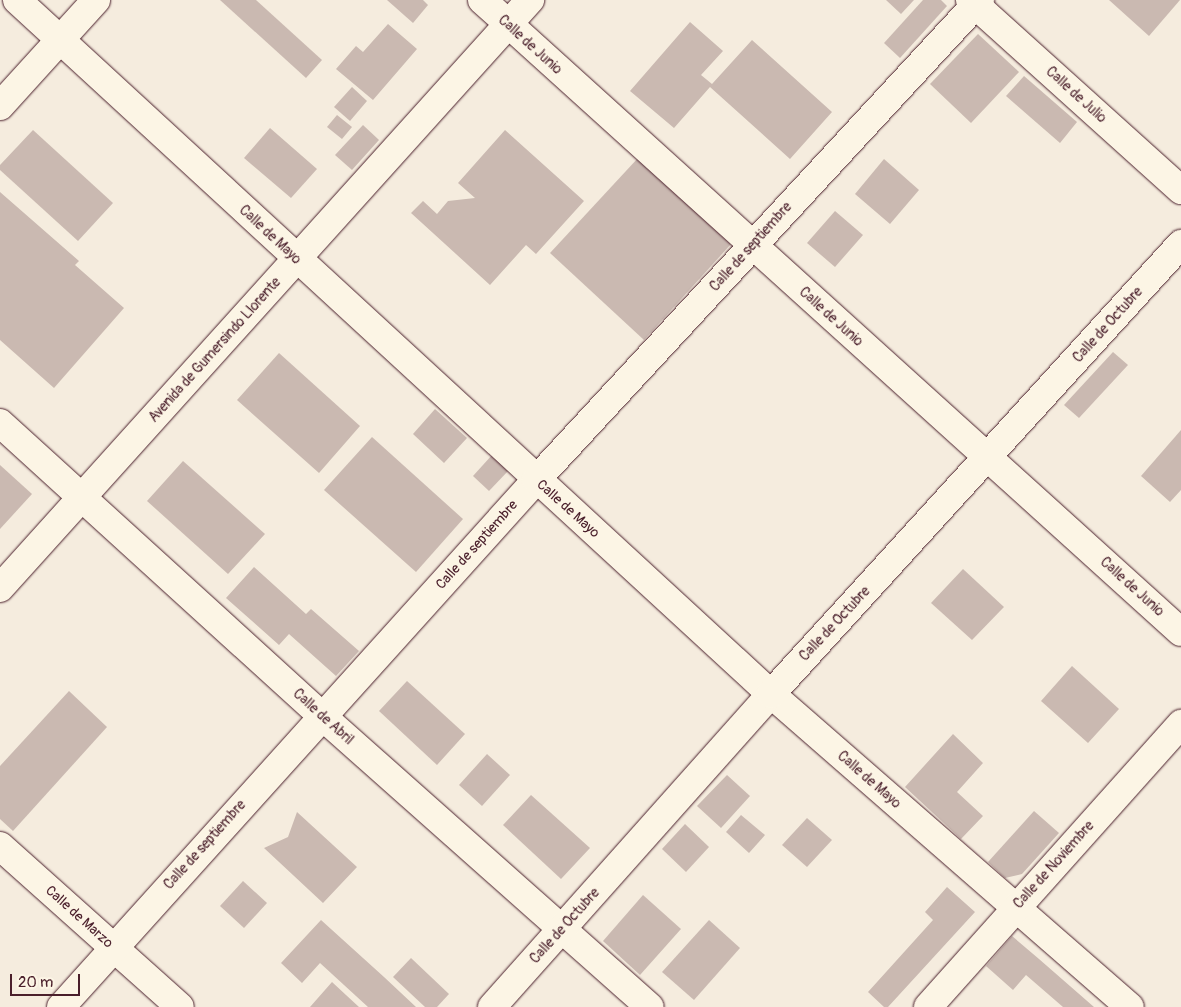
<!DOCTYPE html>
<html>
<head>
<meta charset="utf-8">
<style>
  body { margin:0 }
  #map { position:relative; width:1181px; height:1007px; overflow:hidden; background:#f5ecde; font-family:Pangolin,sans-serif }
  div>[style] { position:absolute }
  .building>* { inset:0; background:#cab9b1 }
  .roads { filter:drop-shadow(0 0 1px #4a1f2b) drop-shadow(0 0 1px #4a1f2b) }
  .minor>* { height:28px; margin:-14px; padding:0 14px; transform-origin:14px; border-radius:14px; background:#fcf5e5 }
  span { translate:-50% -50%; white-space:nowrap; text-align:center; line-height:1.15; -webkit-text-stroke:4.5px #fcf5e5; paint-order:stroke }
  .street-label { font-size:14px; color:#4a1f2b }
  .scale { position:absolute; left:10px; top:974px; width:70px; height:22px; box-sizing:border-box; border:2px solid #4a1f2b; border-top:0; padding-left:6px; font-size:15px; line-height:18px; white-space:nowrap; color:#4a1f2b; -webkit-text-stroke:4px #fcf5e5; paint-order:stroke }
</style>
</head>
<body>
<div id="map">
  <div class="building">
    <div style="clip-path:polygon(220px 0,256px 0,322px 60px,306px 78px)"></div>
    <div style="clip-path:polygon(387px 0,423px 0,428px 5px,413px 23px)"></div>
    <div style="clip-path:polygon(886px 0,914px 0,901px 14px)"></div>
    <div style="clip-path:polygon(923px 0,941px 0,947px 6px,900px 58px,884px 43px)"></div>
    <div style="clip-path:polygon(1109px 0,1180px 0,1149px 36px)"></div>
    <div style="clip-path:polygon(690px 22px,723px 51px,701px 75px,712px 84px,752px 40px,832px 112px,790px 159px,710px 87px,674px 128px,630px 91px)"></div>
    <div style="clip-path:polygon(388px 24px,417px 49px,373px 100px,336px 69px,356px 46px,363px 52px)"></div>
    <div style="clip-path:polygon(978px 34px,1019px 72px,971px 123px,930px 84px)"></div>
    <div style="clip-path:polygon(1024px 76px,1077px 122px,1060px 143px,1006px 96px)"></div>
    <div style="clip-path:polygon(352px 87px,367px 101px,350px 121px,334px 107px)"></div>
    <div style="clip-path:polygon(337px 115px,352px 127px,342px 139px,327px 127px)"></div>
    <div style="clip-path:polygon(363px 125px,379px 140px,352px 170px,335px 155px)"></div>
    <div style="clip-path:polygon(270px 128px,317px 169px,291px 198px,244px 158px)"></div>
    <div style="clip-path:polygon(33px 130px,113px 203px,78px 241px,0 170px,0 165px)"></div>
    <div style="clip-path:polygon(505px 130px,584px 201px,536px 254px,526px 245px,490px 285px,411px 213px,423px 201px,437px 214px,448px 201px,475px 198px,458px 183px)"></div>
    <div style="clip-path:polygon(638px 158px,731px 244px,644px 340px,550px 253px)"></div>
    <div style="clip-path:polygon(884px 159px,919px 190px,890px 224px,855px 194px)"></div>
    <div style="clip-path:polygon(0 192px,79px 261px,75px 265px,124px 308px,54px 388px,0 340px)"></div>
    <div style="clip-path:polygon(835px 211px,863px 235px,835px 267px,807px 243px)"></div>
    <div style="clip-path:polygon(1113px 352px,1128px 365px,1079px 418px,1064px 405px)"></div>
    <div style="clip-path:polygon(279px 353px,360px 426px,319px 473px,237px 400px)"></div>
    <div style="clip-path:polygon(435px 409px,467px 438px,444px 463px,413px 434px)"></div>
    <div style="clip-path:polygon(1181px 430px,1181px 490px,1170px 502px,1141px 476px)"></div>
    <div style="clip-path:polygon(372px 437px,463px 519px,416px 572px,324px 490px)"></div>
    <div style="clip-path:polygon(492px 455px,509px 470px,489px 491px,473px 476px)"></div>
    <div style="clip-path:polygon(183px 461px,265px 534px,228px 574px,147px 501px)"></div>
    <div style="clip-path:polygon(0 465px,32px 494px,0 529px)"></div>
    <div style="clip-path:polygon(254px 567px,306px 614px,311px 609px,359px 651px,336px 676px,289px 634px,279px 645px,226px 598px)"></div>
    <div style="clip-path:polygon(963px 569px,1004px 607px,972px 640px,931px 603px)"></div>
    <div style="clip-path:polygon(1072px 666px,1119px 709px,1088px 743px,1041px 701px)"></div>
    <div style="clip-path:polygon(407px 681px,465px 734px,437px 765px,379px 711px)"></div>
    <div style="clip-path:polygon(69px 691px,107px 727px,13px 831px,0 819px,0 766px)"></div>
    <div style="clip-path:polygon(953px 734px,983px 763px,957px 792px,983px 816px,961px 839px,905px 787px)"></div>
    <div style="clip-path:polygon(487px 754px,510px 775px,482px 806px,459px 785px)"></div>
    <div style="clip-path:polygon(727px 775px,750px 796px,721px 828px,697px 806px)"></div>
    <div style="clip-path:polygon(531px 795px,590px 848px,561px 879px,503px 825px)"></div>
    <div style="clip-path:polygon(1034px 811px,1059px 833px,1022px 874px,1005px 878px,988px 862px)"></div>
    <div style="clip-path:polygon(297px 812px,357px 867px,323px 903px,264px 848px,288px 837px)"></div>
    <div style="clip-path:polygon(741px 815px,765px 835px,749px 853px,726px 832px)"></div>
    <div style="clip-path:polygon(807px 818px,832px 840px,807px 867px,782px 845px)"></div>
    <div style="clip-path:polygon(685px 824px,709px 847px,686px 872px,662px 849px)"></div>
    <div style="clip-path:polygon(243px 881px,267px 903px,244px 928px,220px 906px)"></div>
    <div style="clip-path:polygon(947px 887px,975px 912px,888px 1007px,884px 1007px,868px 992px,933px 920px,925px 912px)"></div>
    <div style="clip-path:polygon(643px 895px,681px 929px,640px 975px,603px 941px)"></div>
    <div style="clip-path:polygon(321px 920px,384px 977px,416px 1007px,368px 1007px,320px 963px,302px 983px,281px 963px)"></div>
    <div style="clip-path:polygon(709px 920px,740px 948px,694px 1000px,662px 972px)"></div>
    <div style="clip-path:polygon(1012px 936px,1039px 959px,1094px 1007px,1063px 1007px,1026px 975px,1013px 990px,986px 966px)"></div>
    <div style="clip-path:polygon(411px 958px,449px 994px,437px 1007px,425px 1007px,393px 977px)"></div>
    <div style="clip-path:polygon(332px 982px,346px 995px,359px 1007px,310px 1007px)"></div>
  </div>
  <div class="roads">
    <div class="minor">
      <div style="left:17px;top:0;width:1025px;rotate:42.63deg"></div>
      <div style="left:771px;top:694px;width:476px;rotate:41.1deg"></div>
      <div style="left:482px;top:0;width:942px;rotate:42.12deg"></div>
      <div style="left:970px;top:0;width:284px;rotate:42deg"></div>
      <div style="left:0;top:106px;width:143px;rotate:-47.8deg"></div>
      <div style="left:0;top:423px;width:435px;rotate:42.3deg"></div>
      <div style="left:322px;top:716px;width:438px;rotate:41.6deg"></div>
      <div style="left:0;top:588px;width:792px;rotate:-47.97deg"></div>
      <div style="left:0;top:846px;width:241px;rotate:41.8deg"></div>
      <div style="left:61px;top:1007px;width:709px;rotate:-47.97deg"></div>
      <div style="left:536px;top:480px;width:654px;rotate:-47.23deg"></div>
      <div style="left:492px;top:1007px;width:419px;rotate:-48.3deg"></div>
      <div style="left:771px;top:694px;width:609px;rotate:-47.66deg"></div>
      <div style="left:928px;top:1007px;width:380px;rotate:-48.2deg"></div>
    </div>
  </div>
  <div class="street-label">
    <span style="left:530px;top:45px;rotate:42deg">Calle de Junio</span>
    <span style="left:1076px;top:95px;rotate:42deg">Calle de Julio</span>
    <span style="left:270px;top:235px;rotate:43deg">Calle de Mayo</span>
    <span style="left:751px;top:247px;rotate:-48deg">Calle de septiembre</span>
    <span style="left:831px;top:317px;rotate:42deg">Calle de Junio</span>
    <span style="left:1108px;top:325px;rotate:-48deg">Calle de Octubre</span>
    <span style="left:215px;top:350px;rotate:-48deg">Avenida de Gumersindo Llorente</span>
    <span style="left:568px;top:509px;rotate:42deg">Calle de Mayo</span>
    <span style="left:477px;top:545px;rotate:-48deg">Calle de septiembre</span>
    <span style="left:1132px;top:587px;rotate:42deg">Calle de Junio</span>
    <span style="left:835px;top:624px;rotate:-47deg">Calle de Octubre</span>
    <span style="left:323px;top:717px;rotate:42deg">Calle de Abril</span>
    <span style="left:869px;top:780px;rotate:41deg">Calle de Mayo</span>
    <span style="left:205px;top:845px;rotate:-48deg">Calle de septiembre</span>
    <span style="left:1054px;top:865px;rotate:-48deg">Calle de Noviembre</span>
    <span style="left:79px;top:917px;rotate:42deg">Calle de Marzo</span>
    <span style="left:565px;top:926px;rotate:-48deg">Calle de Octubre</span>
  </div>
  <div class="scale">20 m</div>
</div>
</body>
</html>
